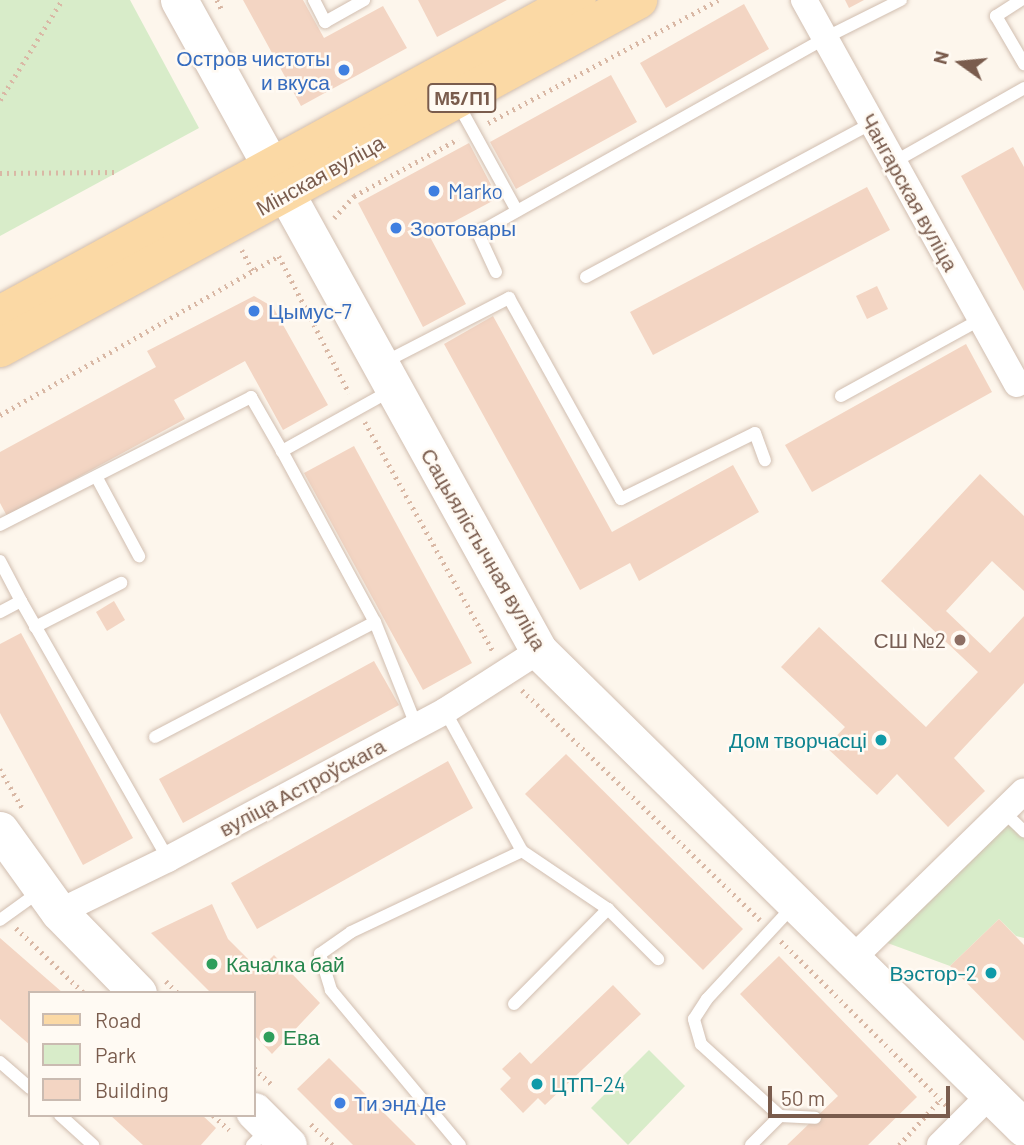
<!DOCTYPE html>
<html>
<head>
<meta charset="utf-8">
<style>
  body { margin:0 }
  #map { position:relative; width:1024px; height:1145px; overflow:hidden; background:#fdf6ec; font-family:Barlow,sans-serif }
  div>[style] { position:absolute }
  .green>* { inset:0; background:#d8ecc9 }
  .building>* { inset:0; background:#f3d5c3 }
  .path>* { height:4.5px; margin-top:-2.25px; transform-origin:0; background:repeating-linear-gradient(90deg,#d9b8a5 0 2px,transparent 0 7px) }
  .roads { filter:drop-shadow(0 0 2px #d1beb0) drop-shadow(0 0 2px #d1beb0) }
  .lane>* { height:12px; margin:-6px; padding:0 6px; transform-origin:6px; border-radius:6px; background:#fff }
  .street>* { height:26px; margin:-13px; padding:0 13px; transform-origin:13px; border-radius:13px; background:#fff }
  .secondary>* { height:37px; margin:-18.5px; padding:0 18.5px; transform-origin:18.5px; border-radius:18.5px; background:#fff }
  .primary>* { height:38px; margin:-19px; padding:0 19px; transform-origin:19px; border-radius:19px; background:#fbd9a5 }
  .dots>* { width:19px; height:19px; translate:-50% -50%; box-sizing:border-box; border:4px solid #fffaf3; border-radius:50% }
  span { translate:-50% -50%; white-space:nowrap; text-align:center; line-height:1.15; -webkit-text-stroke:5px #fffaf3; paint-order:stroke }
  .shield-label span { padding:2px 5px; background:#fffaf3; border:2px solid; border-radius:5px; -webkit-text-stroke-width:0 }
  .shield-label { font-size:19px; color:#7a5c4d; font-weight:700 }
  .shop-label { font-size:21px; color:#366cbe }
  .right { translate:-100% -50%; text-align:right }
  .left { translate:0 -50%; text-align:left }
  .street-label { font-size:21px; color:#7a5c4d }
  .education-label { font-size:21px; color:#785e54 }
  .culture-label { font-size:21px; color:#0d838f }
  .leisure-label { font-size:21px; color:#27864d }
  .legend { position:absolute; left:28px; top:991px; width:228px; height:126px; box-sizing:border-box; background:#fffaf3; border:2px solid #cabbb1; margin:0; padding:9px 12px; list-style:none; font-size:21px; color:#7a5c4d }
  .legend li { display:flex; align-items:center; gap:14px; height:35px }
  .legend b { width:35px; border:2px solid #cabbb1 }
  .north { position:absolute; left:926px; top:28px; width:70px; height:70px; -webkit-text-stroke:5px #fffaf3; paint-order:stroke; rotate:285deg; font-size:19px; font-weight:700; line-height:28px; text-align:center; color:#7a5c4d }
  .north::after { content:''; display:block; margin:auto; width:24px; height:32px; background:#7a5c4d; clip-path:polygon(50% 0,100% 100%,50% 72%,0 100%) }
  .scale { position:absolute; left:768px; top:1086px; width:182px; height:32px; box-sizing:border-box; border:4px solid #7a5c4d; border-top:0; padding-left:9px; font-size:21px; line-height:24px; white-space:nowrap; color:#7a5c4d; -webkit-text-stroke:5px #fffaf3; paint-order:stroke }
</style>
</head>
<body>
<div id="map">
  <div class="green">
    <div style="clip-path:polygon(0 0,130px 0,199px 128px,0 236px)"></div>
    <div style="clip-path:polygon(1004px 812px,1024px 831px,1024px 938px,1016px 936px,999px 919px,950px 966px,874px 938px)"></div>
    <div style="clip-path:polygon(649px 1050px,685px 1086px,628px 1145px,591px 1108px)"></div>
  </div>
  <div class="building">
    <div style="clip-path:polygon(243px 0,303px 0,324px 38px,383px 6px,407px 48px,301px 106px)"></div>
    <div style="clip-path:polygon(418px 0,507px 0,437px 37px)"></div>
    <div style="clip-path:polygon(845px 0,864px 0,849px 8px)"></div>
    <div style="clip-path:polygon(744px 4px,769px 49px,666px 108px,640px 63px)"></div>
    <div style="clip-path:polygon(611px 75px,637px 122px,516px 189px,490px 142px)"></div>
    <div style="clip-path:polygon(469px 143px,498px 198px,429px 235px,466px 304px,423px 327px,358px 203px)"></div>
    <div style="clip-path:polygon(1013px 147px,1024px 167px,1024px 291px,961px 176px)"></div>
    <div style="clip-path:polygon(867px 187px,890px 230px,653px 355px,630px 312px)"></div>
    <div style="clip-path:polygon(877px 286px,888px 309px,867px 319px,856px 296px)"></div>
    <div style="clip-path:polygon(254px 296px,273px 307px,328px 405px,283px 430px,245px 361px,174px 400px,185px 419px,7px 516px,0 503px,0 452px,156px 367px,147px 351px)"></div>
    <div style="clip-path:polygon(493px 316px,612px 532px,733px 465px,759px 512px,639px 581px,630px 563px,580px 590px,444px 344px)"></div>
    <div style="clip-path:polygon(966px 344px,992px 392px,812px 492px,785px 445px)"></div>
    <div style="clip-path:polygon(354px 446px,472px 663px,423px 690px,304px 473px)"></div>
    <div style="clip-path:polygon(980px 474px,1024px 516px,1024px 591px,992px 561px,946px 611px,990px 653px,1024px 616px,1024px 683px,954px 758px,985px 791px,948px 827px,897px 774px,877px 795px,826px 747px,845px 727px,781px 667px,819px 627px,926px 727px,978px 672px,881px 581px)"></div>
    <div style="clip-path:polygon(114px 601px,125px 620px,107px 631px,96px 612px)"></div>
    <div style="clip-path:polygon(21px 633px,133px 838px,83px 865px,0 713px,0 644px)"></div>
    <div style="clip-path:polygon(374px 661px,399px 705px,183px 823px,159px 779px)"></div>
    <div style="clip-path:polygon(566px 754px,743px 929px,703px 970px,525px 794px)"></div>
    <div style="clip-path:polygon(448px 761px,473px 808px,257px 929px,231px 883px)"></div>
    <div style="clip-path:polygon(212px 904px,228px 939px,259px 970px,274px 955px,320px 1003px,272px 1054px,254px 1035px,254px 993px,211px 993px,151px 933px)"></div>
    <div style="clip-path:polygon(999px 919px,1024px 945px,1024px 1041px,950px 966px)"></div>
    <div style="clip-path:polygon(0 938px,63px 993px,30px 993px,30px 1045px,0 1019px)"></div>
    <div style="clip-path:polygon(779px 956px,917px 1097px,868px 1145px,787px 1145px,838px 1096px,740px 994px)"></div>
    <div style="clip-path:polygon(613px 985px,641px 1014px,545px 1105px,538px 1098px,523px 1113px,500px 1089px,511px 1078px,502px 1069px,520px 1052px,531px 1064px)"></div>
    <div style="clip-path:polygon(329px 1058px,416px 1145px,353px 1145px,297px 1089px)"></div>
    <div style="clip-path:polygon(110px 1115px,202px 1115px,216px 1128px,201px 1145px,143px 1145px)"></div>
  </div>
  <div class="path">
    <div style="left:217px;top:0;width:13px;rotate:63deg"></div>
    <div style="left:0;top:100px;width:118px;rotate:-58.2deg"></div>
    <div style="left:488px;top:123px;width:261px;rotate:-28.1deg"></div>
    <div style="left:0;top:173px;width:118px;rotate:-0.5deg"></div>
    <div style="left:334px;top:218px;width:30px;rotate:-48deg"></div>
    <div style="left:354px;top:196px;width:119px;rotate:-28.7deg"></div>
    <div style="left:242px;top:250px;width:24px;rotate:62deg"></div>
    <div style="left:0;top:415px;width:321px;rotate:-29.7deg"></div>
    <div style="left:279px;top:256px;width:154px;rotate:62.9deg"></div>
    <div style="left:365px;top:422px;width:265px;rotate:60.8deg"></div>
    <div style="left:522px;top:690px;width:331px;rotate:44deg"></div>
    <div style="left:0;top:769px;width:46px;rotate:60.1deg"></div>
    <div style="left:16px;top:928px;width:94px;rotate:43.7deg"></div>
    <div style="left:781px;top:941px;width:233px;rotate:44.8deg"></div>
    <div style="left:166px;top:981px;width:17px;rotate:45deg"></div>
    <div style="left:254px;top:1068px;width:26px;rotate:43deg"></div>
    <div style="left:213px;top:1115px;width:22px;rotate:43deg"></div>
    <div style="left:311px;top:1124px;width:30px;rotate:44deg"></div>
    <div style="left:899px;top:1145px;width:61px;rotate:-47.7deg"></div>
  </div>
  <div class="roads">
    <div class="lane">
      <div style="left:314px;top:0;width:25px;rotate:63deg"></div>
      <div style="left:325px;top:22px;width:45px;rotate:-29.4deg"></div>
      <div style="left:1021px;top:0;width:30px;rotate:147deg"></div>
      <div style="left:996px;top:16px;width:56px;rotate:59.7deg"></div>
      <div style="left:458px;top:104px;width:122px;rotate:61.1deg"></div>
      <div style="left:894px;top:162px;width:150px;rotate:-29.6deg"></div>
      <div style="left:496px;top:272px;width:43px;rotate:-114.8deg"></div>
      <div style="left:478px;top:233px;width:398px;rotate:-29.3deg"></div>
      <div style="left:825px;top:38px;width:85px;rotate:-26.6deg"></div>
      <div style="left:586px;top:277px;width:325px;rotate:-28.3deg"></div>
      <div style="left:383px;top:363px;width:142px;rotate:-27.3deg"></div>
      <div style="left:509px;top:298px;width:230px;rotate:60.9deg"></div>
      <div style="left:621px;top:499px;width:149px;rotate:-26.2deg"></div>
      <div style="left:755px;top:433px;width:29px;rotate:70deg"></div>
      <div style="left:390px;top:391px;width:124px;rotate:150.9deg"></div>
      <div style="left:282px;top:451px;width:195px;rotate:61.5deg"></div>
      <div style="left:375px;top:622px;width:111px;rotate:68.3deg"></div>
      <div style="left:841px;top:396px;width:160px;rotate:-28.8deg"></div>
      <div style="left:97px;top:478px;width:89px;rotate:61.7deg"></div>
      <div style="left:0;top:525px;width:282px;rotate:-27deg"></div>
      <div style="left:251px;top:397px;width:62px;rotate:60.1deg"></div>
      <div style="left:0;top:561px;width:45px;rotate:62.3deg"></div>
      <div style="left:21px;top:601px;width:24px;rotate:152deg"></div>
      <div style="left:21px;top:601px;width:297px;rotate:60.3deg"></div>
      <div style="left:35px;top:627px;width:97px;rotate:-27.1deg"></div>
      <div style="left:445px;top:711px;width:160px;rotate:61.2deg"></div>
      <div style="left:522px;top:851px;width:104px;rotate:34deg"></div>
      <div style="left:608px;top:909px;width:71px;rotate:45deg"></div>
      <div style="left:155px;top:737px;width:248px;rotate:-27.6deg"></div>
      <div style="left:1004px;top:812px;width:28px;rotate:44deg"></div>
      <div style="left:0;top:920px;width:48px;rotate:-35.7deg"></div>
      <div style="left:514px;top:1004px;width:134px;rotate:-45.3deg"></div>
      <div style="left:0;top:1062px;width:40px;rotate:41deg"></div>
      <div style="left:60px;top:1115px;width:45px;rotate:42.3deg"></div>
      <div style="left:780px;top:1116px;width:35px;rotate:3deg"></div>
      <div style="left:252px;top:1145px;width:24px;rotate:-45deg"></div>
      <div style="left:460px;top:1145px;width:202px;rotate:-129.8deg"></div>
      <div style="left:331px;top:990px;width:38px;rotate:-107deg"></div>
      <div style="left:320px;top:954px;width:38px;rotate:-35deg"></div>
      <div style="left:351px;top:932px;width:189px;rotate:-25.3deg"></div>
      <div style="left:751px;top:1145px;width:41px;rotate:-45deg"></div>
      <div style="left:780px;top:1116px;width:107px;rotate:-137.7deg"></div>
      <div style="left:701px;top:1044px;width:26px;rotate:-106deg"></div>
      <div style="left:694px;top:1019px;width:24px;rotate:-57deg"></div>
      <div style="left:707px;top:999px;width:127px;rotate:-47.2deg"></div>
    </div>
    <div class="street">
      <div style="left:804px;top:0;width:439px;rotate:61deg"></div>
      <div style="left:59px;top:912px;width:121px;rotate:-25.9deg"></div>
      <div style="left:168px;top:859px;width:314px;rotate:-28.1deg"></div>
      <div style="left:445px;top:711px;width:112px;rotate:-32.6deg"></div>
      <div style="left:852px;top:959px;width:240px;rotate:-44.3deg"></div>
      <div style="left:940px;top:1145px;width:71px;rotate:-45deg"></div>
    </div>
    <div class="secondary">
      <div style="left:179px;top:0;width:744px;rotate:61.06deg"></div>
      <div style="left:539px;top:651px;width:680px;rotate:44.52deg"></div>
      <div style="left:0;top:830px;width:101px;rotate:54.3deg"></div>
      <div style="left:59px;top:912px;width:113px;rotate:45.7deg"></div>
      <div style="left:254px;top:1111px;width:48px;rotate:45deg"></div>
    </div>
    <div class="primary">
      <div style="left:0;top:315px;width:657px;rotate:-28.63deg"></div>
      <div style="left:0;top:348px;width:727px;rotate:-28.61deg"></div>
    </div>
  </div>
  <div class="dots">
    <div style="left:344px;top:70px;background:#3f7fe0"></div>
    <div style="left:434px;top:191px;background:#3f7fe0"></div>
    <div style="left:396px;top:228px;background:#3f7fe0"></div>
    <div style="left:254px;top:311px;background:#3f7fe0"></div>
    <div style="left:960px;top:640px;background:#8d6e63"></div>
    <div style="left:881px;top:740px;background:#0f9aa8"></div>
    <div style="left:212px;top:964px;background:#2e9e5b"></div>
    <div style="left:991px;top:973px;background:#0f9aa8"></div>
    <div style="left:269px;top:1037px;background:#2e9e5b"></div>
    <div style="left:537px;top:1084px;background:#0f9aa8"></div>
    <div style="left:340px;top:1103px;background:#3f7fe0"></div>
  </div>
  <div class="shield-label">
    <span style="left:462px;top:98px">М5/П1</span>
  </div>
  <div class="shop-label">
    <span class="right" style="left:330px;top:70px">Остров чистоты<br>и вкуса</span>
    <span class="left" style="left:448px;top:191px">Marko</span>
    <span class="left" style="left:410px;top:228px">Зоотовары</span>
    <span class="left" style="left:268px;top:311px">Цымус-7</span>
    <span class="left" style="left:354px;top:1103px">Ти энд Де</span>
  </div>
  <div class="street-label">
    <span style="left:320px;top:175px;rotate:-29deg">Мінская вуліца</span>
    <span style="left:910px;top:192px;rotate:61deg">Чангарская вуліца</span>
    <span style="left:484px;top:549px;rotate:60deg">Сацыялістычная вуліца</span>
    <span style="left:302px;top:787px;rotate:-28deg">вуліца Астроўскага</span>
  </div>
  <div class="education-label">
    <span class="right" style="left:946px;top:640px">СШ №2</span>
  </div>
  <div class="culture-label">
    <span class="right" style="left:867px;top:740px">Дом творчасці</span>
    <span class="right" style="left:977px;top:973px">Вэстор-2</span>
    <span class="left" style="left:551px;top:1084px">ЦТП-24</span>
  </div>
  <div class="leisure-label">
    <span class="left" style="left:226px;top:964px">Качалка бай</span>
    <span class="left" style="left:283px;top:1037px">Ева</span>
  </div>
  <ul class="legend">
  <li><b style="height:9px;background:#fbd9a5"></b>Road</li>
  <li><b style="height:19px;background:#d8ecc9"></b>Park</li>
  <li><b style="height:19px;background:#f3d5c3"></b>Building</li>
  </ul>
  <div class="north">N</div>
  <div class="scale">50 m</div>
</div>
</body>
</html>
